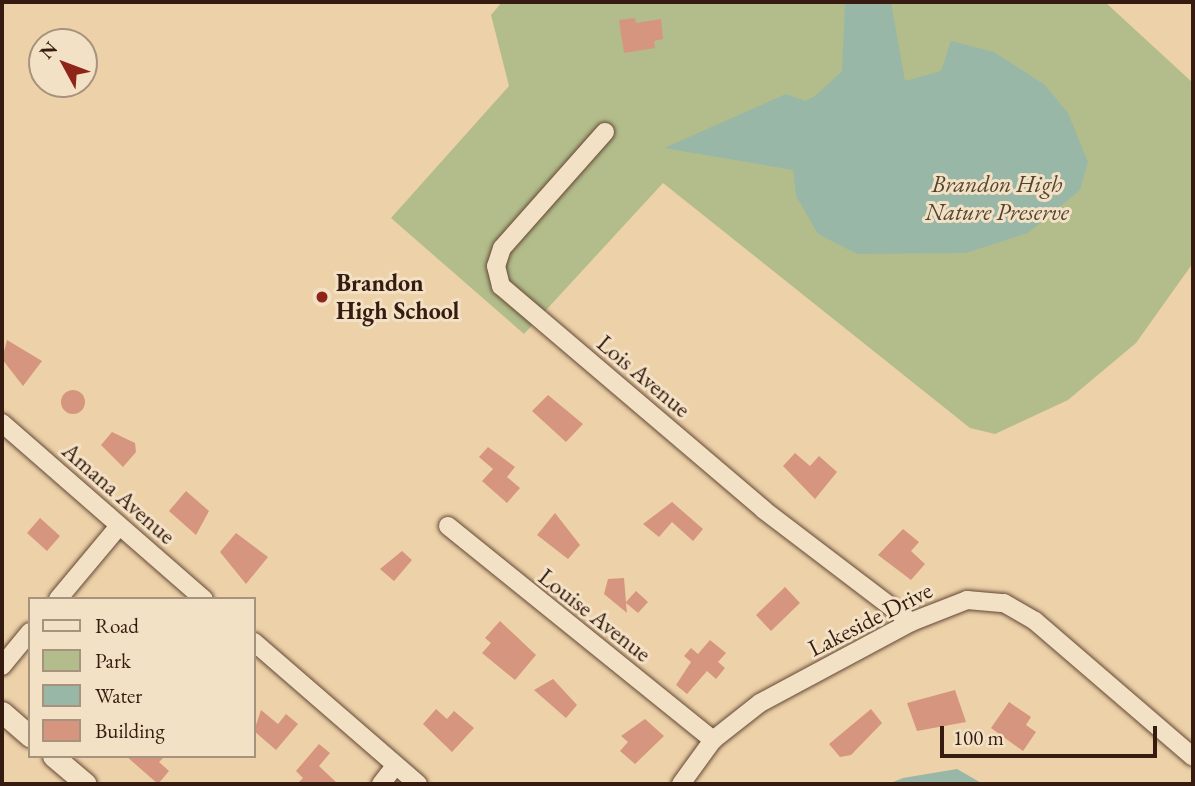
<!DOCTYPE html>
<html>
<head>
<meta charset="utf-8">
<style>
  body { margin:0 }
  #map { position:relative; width:1195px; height:786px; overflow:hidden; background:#edd1a8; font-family:"EB Garamond",serif }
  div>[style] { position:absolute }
  .green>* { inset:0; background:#b3bd8b }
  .water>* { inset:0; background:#99b7a7 }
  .building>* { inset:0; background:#d6957e }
  .round { border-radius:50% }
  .roads { filter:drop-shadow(0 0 2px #634836) drop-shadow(0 0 2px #634836) }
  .minor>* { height:18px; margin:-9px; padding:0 9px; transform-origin:9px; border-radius:9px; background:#f3e1c6 }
  .tertiary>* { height:21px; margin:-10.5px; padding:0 10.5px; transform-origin:10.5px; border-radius:10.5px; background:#f3e1c6 }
  .dots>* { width:19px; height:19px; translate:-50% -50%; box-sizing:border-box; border:4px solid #f3e1c6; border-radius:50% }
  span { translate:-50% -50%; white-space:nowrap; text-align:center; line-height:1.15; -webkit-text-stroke:6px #f3e1c6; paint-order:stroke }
  .park-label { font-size:24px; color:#54442f; font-style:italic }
  .poi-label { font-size:24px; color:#351b10; font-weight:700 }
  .left { translate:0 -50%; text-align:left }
  .street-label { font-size:24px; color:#351b10 }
  .frame { position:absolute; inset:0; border:4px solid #351b10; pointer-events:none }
  .legend { position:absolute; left:28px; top:597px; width:228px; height:161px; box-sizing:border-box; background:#f3e1c6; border:2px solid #a7927d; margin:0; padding:9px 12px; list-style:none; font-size:21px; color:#351b10 }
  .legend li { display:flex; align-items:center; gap:14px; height:35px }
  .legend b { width:35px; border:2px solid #a7927d }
  .north { position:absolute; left:28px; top:28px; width:70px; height:70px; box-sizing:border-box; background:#f3e1c6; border:2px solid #a7927d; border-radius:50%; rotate:311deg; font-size:19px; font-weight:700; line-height:28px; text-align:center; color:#351b10 }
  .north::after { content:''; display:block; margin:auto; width:24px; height:32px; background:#8f2418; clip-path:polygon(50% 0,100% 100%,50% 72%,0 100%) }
  .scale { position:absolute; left:940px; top:726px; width:217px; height:32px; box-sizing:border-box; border:4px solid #351b10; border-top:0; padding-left:9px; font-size:21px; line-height:24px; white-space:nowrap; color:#351b10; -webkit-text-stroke:5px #f3e1c6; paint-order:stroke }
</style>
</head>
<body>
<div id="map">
  <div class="green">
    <div style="clip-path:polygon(502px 2px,1105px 2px,1193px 83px,1193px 263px,1136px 343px,1068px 400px,995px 434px,970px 428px,663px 183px,524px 334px,391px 218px,509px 86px,491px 15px)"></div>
  </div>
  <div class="water">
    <div style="clip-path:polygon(845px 2px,891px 2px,905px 81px,941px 71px,951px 41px,994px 52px,1045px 85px,1068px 113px,1088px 162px,1080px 190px,1028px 233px,966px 253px,857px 254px,818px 234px,796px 196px,793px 170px,664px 148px,786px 94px,805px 101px,815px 96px,842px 71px)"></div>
    <div style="clip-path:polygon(957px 769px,983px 784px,888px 784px,903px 778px)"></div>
  </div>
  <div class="building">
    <div style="clip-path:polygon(635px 18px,636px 23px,661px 19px,663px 39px,654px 41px,655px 48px,624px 53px,619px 20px)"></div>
    <div style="clip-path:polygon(7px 340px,42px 361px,23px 386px,2px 359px)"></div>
    <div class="round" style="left:61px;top:390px;width:24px;height:24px"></div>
    <div style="clip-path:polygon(548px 395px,583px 424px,566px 442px,532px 411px)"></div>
    <div style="clip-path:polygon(112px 432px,135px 443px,136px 452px,123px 467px,101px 445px)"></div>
    <div style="clip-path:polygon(488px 447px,515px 467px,507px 477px,520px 488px,507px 503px,482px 481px,493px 469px,479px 457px)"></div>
    <div style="clip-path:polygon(795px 453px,810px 466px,819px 456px,837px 472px,815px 499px,783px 466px)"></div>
    <div style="clip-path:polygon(186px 491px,209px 511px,196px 535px,169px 511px)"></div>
    <div style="clip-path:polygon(672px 502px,703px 529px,693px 541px,672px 522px,659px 537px,643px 524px)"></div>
    <div style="clip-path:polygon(555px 513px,580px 545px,568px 559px,537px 535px)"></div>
    <div style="clip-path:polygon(40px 518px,60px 536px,47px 551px,27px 533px)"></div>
    <div style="clip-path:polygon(903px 529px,919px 542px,911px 551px,925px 564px,911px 580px,878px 555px)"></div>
    <div style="clip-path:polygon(236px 533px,268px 557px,246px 584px,220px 552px)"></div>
    <div style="clip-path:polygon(402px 551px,412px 560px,394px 581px,380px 569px)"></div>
    <div style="clip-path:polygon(624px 578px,626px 602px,636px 591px,648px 602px,638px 613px,626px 603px,627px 613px,604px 594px,608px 579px)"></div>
    <div style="clip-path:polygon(785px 587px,800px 603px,771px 631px,756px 615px)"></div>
    <div style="clip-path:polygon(500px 621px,536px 655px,515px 680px,482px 653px,491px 643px,485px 638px)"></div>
    <div style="clip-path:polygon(710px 640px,726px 653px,718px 662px,725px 668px,716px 679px,707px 671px,687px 694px,676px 685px,691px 662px,684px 656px,691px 648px,698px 654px)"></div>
    <div style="clip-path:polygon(553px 679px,577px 705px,566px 718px,534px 690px)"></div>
    <div style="clip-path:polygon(955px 690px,966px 722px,917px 731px,907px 703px)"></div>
    <div style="clip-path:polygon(1009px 702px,1031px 717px,1026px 725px,1036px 732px,1023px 751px,991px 728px)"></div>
    <div style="clip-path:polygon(436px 709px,447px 719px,454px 711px,474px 728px,452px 752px,423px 724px)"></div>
    <div style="clip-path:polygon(871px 709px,882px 723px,851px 755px,840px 757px,829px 744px)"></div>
    <div style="clip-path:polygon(261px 710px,278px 724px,286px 714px,298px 724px,276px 750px,254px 731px)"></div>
    <div style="clip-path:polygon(645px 719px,664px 736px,635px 764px,620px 751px,628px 742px,621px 736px)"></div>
    <div style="clip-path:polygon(319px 744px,330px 753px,319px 766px,338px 784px,297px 784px,303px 778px,296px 771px)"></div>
    <div style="clip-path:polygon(126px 756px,165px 756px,159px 762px,169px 771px,158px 784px)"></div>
  </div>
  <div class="roads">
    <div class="minor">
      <div style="left:605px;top:132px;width:155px;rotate:131.6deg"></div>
      <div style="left:502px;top:248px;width:19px;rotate:108deg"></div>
      <div style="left:496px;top:266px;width:21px;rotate:76deg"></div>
      <div style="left:501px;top:286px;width:345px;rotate:40.4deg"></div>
      <div style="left:764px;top:510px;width:185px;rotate:37.3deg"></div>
      <div style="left:2px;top:423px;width:268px;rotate:41.1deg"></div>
      <div style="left:448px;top:526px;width:341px;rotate:38.9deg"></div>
      <div style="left:58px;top:599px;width:95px;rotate:-50.1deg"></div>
      <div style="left:254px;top:642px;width:217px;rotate:40.9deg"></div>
      <div style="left:2px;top:666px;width:44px;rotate:-50.5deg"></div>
      <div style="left:381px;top:784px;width:24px;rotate:-52deg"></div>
      <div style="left:681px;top:784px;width:54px;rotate:-54deg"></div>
      <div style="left:713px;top:740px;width:60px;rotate:-38.2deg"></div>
      <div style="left:760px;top:703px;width:171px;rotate:-28.2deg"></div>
      <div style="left:911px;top:622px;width:60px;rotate:-21.4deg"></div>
      <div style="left:967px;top:600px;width:37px;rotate:5deg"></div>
      <div style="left:1004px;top:603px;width:36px;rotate:30deg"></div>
      <div style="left:1035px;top:621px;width:208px;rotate:40.7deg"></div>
    </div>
    <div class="tertiary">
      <div style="left:2px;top:712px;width:37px;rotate:41deg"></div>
      <div style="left:53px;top:756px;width:43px;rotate:40.3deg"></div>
    </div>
  </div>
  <div class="dots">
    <div style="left:322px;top:297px;background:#8f2418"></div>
  </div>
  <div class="park-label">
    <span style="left:997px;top:198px">Brandon High<br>Nature Preserve</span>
  </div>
  <div class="poi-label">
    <span class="left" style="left:336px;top:297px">Brandon<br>High School</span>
  </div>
  <div class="street-label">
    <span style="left:644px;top:376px;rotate:40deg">Lois Avenue</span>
    <span style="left:119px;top:493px;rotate:41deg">Amana Avenue</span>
    <span style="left:595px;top:615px;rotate:38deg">Louise Avenue</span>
    <span style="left:870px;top:619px;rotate:-27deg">Lakeside Drive</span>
  </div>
  <div class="frame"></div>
  <ul class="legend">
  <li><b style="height:9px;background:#f3e1c6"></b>Road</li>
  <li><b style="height:19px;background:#b3bd8b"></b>Park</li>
  <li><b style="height:19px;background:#99b7a7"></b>Water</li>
  <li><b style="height:19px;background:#d6957e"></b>Building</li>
  </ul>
  <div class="north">N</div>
  <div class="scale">100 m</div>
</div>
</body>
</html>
